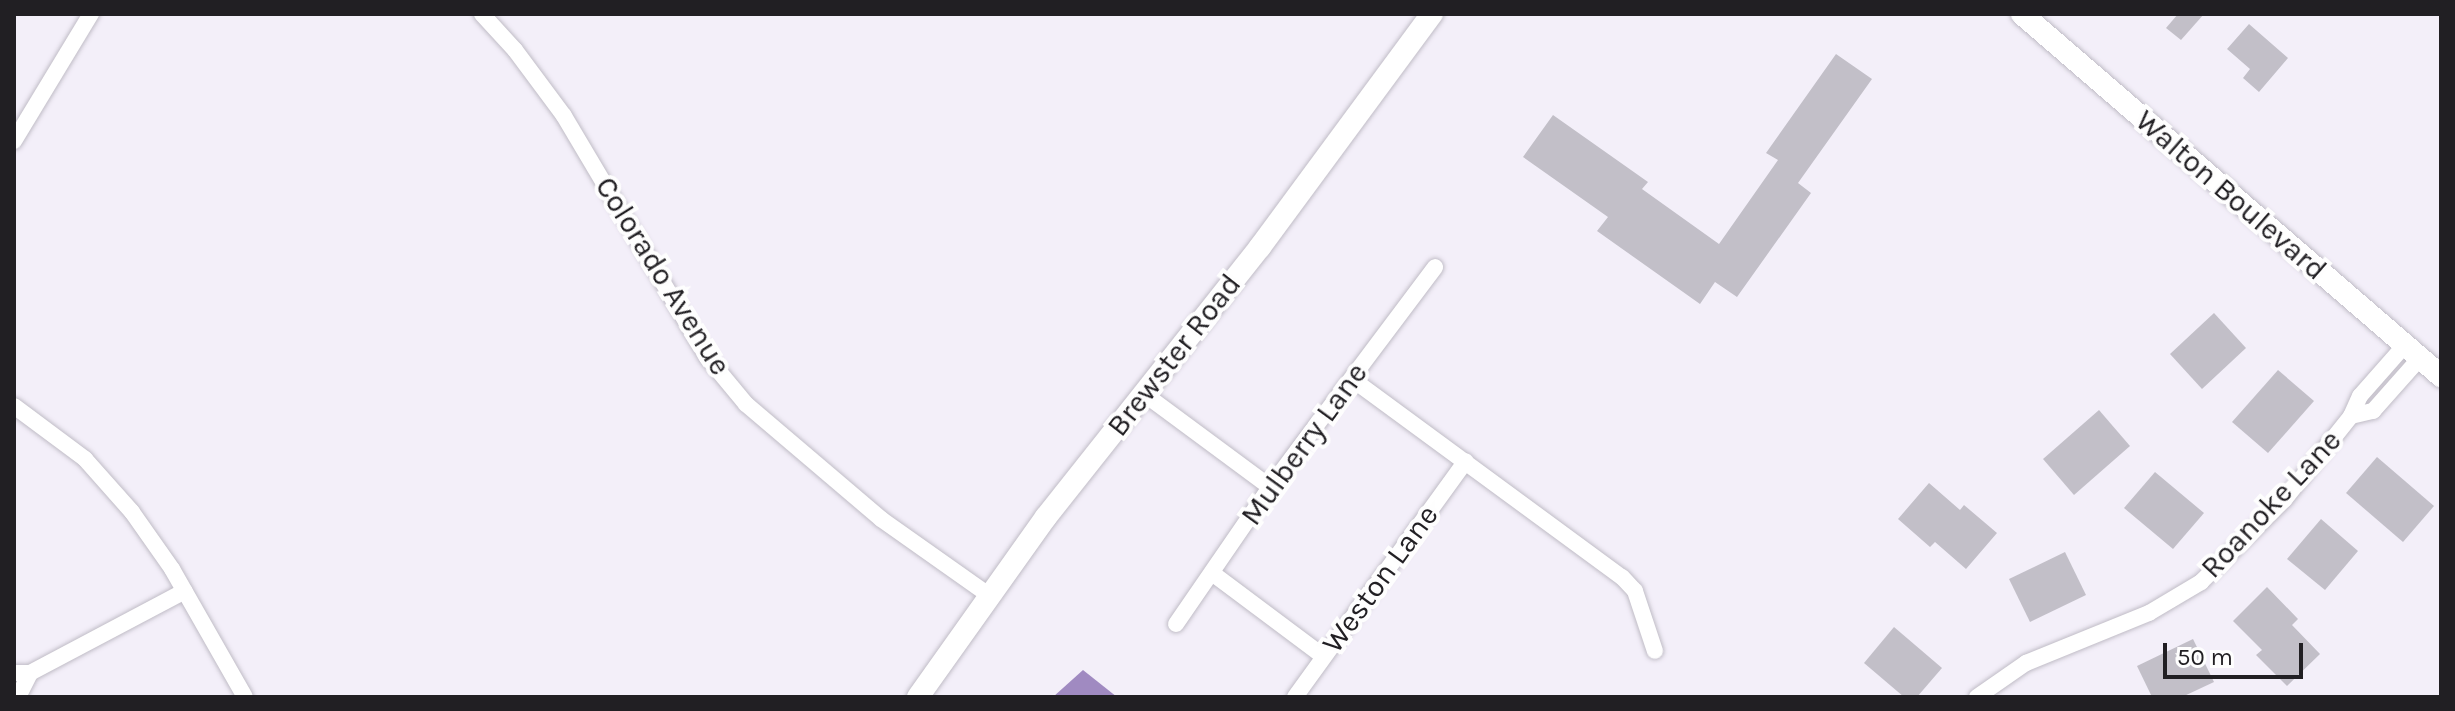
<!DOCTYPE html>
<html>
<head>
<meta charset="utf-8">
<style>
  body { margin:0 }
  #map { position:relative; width:2455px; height:711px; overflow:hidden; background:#f3eff9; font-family:Karla,sans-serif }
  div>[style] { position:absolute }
  .water>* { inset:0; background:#a08ac1 }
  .building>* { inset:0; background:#c2bfc8 }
  .roads { filter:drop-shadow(0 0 2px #c0bcc6) drop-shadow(0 0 2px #c0bcc6) }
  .street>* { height:16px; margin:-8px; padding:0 8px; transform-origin:8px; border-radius:8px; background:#fff }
  .secondary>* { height:22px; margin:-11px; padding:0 11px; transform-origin:11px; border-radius:11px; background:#fff }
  span { translate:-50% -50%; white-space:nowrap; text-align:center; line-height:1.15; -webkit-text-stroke:8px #fefefe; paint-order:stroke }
  .street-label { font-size:30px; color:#211f23 }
  .frame { position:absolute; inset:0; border:16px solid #211f23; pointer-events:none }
  .scale { position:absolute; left:2163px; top:643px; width:140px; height:36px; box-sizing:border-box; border:4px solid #211f23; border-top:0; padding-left:10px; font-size:24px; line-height:28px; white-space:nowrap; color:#211f23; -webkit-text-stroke:6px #fefefe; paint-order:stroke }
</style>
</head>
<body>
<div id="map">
  <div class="water">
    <div style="clip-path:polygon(1083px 670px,1117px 697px,1053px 697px)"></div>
  </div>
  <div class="building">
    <div style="clip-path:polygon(2178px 14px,2204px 14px,2181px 40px,2166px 28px)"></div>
    <div style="clip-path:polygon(2249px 24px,2288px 58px,2259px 92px,2243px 78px,2250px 69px,2227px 49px)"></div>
    <div style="clip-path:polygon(1836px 54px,1872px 79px,1798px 183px,1811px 193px,1737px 297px,1715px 282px,1700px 304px,1597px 231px,1608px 217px,1523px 157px,1553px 115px,1648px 182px,1642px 189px,1719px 244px,1778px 160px,1766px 153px)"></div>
    <div style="clip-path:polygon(2214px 313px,2246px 348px,2202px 389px,2170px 354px)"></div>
    <div style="clip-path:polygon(2278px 370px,2314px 401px,2268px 453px,2232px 422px)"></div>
    <div style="clip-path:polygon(2099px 410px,2130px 446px,2074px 495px,2043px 459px)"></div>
    <div style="clip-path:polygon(2377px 457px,2434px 506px,2403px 542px,2346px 493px)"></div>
    <div style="clip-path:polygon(2155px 472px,2204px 513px,2173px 549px,2124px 508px)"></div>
    <div style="clip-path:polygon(1929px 483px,1960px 510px,1964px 505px,1997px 533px,1966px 569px,1935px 542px,1930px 547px,1898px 519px)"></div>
    <div style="clip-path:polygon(2321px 519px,2358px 551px,2325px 590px,2287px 559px)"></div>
    <div style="clip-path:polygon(2065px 552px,2086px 595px,2030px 622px,2009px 579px)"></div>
    <div style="clip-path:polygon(2267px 587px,2298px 619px,2292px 625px,2320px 654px,2287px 686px,2256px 655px,2262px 650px,2233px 621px)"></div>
    <div style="clip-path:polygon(1894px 627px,1942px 668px,1917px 697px,1904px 697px,1864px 663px)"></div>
    <div style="clip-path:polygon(2193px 639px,2214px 682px,2182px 697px,2152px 697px,2137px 666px)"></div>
  </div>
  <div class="roads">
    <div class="street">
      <div style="left:482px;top:14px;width:49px;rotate:47.5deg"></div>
      <div style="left:515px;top:50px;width:82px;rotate:53.4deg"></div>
      <div style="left:564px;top:116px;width:280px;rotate:59.3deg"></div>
      <div style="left:707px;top:357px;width:61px;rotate:50.3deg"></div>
      <div style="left:746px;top:404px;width:177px;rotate:40.4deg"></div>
      <div style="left:881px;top:519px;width:133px;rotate:35.2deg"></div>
      <div style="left:14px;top:141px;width:149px;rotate:-58.8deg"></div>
      <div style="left:1352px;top:379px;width:335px;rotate:36.3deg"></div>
      <div style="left:1622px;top:577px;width:19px;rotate:47deg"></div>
      <div style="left:1635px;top:591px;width:63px;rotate:71.6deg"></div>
      <div style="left:1143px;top:393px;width:158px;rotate:36.5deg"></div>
      <div style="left:14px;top:406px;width:89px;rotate:36.7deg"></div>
      <div style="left:85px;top:459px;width:71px;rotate:48.4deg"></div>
      <div style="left:132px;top:512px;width:70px;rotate:54.9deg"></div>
      <div style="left:172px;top:569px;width:147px;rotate:60.3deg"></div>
      <div style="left:2351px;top:416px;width:23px;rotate:-13deg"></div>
      <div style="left:2373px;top:411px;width:71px;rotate:-48.4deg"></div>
      <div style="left:1212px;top:573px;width:139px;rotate:36.8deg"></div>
      <div style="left:1176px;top:624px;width:166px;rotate:-55.5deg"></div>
      <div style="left:1270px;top:487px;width:275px;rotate:-53.1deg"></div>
      <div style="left:14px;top:673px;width:16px"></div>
      <div style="left:30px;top:673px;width:175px;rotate:-27.9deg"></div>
      <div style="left:18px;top:697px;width:27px;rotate:-63deg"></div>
      <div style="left:1295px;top:697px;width:291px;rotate:-54.1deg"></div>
      <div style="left:1977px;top:697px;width:60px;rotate:-34.8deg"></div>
      <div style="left:2026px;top:663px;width:133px;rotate:-22.1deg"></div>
      <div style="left:2149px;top:613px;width:61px;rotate:-30.8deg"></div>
      <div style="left:2201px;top:582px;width:117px;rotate:-44.7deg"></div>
      <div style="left:2284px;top:500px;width:107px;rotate:-51.4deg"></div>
      <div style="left:2351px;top:416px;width:22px;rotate:-66deg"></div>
      <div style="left:2360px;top:396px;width:68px;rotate:-48.6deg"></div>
    </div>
    <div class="secondary">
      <div style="left:2022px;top:14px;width:554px;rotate:40.83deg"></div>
      <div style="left:918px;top:697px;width:221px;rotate:-54.6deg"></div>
      <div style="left:1046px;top:517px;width:345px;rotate:-51.6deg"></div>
      <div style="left:1260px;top:247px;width:290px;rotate:-53.6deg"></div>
    </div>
  </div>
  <div class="street-label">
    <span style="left:2231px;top:195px;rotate:41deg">Walton Boulevard</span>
    <span style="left:663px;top:276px;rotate:58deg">Colorado Avenue</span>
    <span style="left:1174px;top:355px;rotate:-52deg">Brewster Road</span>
    <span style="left:1304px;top:444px;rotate:-54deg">Mulberry Lane</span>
    <span style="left:2271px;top:504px;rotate:-47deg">Roanoke Lane</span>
    <span style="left:1380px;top:579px;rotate:-54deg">Weston Lane</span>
  </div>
  <div class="frame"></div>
  <div class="scale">50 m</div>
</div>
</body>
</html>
